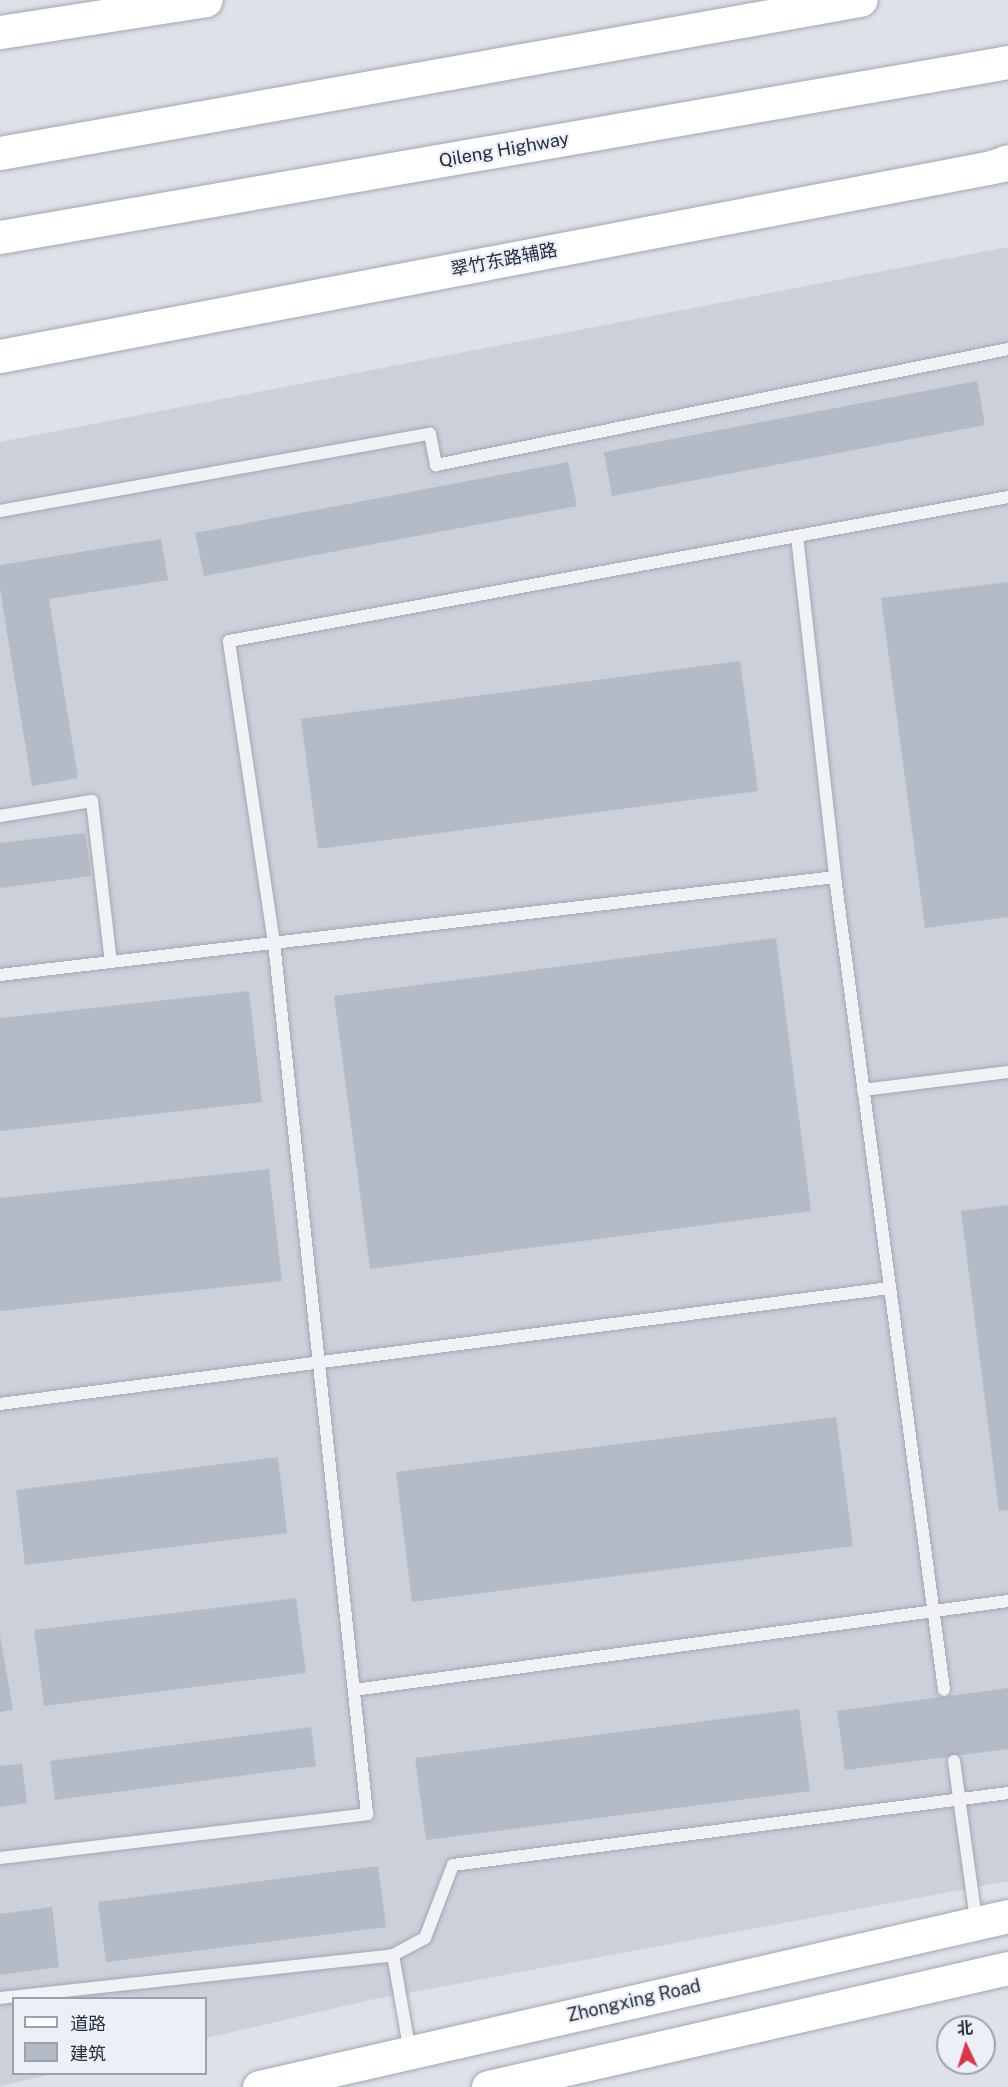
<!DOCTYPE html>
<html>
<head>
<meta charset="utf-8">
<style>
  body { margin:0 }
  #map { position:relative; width:1008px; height:2087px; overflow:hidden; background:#dde1e8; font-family:"Public Sans","Noto Sans SC",sans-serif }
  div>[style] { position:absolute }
  .built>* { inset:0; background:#cbd0db }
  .building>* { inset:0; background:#b4bac6 }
  .roads { filter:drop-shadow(0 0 2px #a2a8b2) drop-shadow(0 0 2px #a2a8b2) }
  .lane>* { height:12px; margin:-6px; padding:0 6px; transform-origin:6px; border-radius:6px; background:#f0f2f6 }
  .secondary>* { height:33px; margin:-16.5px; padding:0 16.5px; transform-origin:16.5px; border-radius:16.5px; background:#fff }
  .primary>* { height:33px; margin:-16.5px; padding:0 16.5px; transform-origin:16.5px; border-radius:16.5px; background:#fff }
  span { translate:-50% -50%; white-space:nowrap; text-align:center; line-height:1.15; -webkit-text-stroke:4.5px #ecf0f6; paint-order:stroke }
  .street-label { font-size:18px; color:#252e40 }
  .legend { position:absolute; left:12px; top:1997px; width:195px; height:78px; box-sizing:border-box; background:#ecf0f6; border:2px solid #9ca2ad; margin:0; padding:8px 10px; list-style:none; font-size:18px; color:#252e40 }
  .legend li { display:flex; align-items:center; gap:12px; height:30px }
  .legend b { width:30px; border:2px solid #9ca2ad }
  .north { position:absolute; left:936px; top:2015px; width:60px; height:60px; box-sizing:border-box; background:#ecf0f6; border:2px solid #9ca2ad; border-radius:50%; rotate:356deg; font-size:16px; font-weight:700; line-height:24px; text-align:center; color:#252e40 }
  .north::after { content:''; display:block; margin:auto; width:21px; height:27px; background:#da354a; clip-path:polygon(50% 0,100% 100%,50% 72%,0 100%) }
</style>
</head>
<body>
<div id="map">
  <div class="built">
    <div style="clip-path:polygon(1008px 247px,1008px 1881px,370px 2000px,206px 2038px,206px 1998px,14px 1998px,14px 2074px,53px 2074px,0 2086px,0 442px)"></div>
  </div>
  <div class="building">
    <div style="clip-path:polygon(977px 381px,985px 425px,612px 496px,604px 452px)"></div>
    <div style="clip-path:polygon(568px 462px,577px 506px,204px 576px,195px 533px)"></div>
    <div style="clip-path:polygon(161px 539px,168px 580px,49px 599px,78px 778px,32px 786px,0 589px,0 565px)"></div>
    <div style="clip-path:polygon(1008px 582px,1008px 917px,925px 928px,881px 598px)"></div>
    <div style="clip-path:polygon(740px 661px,758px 791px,318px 849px,301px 719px)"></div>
    <div style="clip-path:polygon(85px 833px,91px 876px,0 888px,0 843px)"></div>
    <div style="clip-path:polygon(776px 938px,811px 1211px,370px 1269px,334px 996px)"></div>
    <div style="clip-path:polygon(249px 991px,262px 1102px,0 1131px,0 1018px)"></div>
    <div style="clip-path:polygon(269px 1169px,282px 1281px,0 1311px,0 1198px)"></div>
    <div style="clip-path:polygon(1008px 1205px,1008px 1510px,999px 1511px,961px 1211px)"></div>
    <div style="clip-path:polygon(836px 1417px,853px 1546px,412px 1602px,396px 1472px)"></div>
    <div style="clip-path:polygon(278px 1457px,287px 1533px,25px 1565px,16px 1490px)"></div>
    <div style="clip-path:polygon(296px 1598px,306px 1673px,44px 1706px,34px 1630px)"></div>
    <div style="clip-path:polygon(0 1635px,13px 1710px,0 1712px)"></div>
    <div style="clip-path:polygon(1008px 1688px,1008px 1749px,845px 1770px,837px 1711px)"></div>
    <div style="clip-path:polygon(799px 1709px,810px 1791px,426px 1840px,415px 1758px)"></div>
    <div style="clip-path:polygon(311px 1727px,316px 1766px,55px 1800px,50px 1761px)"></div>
    <div style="clip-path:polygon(22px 1764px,27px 1803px,0 1807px,0 1766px)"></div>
    <div style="clip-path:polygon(378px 1866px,386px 1927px,106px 1962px,98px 1902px)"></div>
    <div style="clip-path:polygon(52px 1907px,59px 1967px,0 1975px,0 1914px)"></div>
  </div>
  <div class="roads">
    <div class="lane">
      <div style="left:0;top:511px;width:437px;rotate:-10.2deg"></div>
      <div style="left:430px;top:434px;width:32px;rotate:79deg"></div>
      <div style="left:436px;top:465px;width:584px;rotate:-11.46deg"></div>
      <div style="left:797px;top:536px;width:343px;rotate:83.6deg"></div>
      <div style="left:835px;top:877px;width:820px;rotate:82.36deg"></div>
      <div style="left:0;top:816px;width:93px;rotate:-9.3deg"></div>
      <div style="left:92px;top:801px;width:162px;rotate:83.3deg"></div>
      <div style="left:0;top:975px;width:841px;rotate:-6.69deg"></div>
      <div style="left:863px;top:1090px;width:146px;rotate:-7.1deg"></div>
      <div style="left:0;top:1404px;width:897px;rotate:-7.43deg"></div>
      <div style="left:354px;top:1690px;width:660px;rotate:-7.75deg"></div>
      <div style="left:954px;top:1761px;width:161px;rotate:82.1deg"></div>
      <div style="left:0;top:1858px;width:370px;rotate:-6.8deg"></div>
      <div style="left:367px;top:1814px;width:876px;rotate:-96.09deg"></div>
      <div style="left:274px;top:943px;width:305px;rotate:-98.5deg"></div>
      <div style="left:229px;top:641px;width:792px;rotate:-10.47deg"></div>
      <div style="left:393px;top:1955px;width:36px;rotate:-28deg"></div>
      <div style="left:425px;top:1938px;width:78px;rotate:-69deg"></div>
      <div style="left:453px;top:1865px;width:560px;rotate:-7.39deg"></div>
      <div style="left:0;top:1998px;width:395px;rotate:-6.2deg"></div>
      <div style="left:393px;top:1955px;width:98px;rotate:80.1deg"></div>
    </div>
    <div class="secondary">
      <div style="left:0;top:32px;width:208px;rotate:-8.8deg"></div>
      <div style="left:0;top:356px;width:1026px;rotate:-10.78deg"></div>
      <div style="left:259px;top:2087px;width:768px;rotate:-12.86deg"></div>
      <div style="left:488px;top:2087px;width:533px;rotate:-12.89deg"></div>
    </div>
    <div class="primary">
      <div style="left:0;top:153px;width:874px;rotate:-10.09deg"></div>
      <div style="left:988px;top:168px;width:21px;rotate:-19deg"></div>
      <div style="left:0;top:237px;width:1023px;rotate:-9.85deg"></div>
    </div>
  </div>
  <div class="street-label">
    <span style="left:504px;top:150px;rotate:-10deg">Qileng Highway</span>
    <span style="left:504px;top:260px;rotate:-11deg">翠竹东路辅路</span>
    <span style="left:634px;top:2001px;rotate:-13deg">Zhongxing Road</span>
  </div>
  <ul class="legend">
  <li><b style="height:8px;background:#fff"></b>道路</li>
  <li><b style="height:16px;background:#b4bac6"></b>建筑</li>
  </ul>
  <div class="north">北</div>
</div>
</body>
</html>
